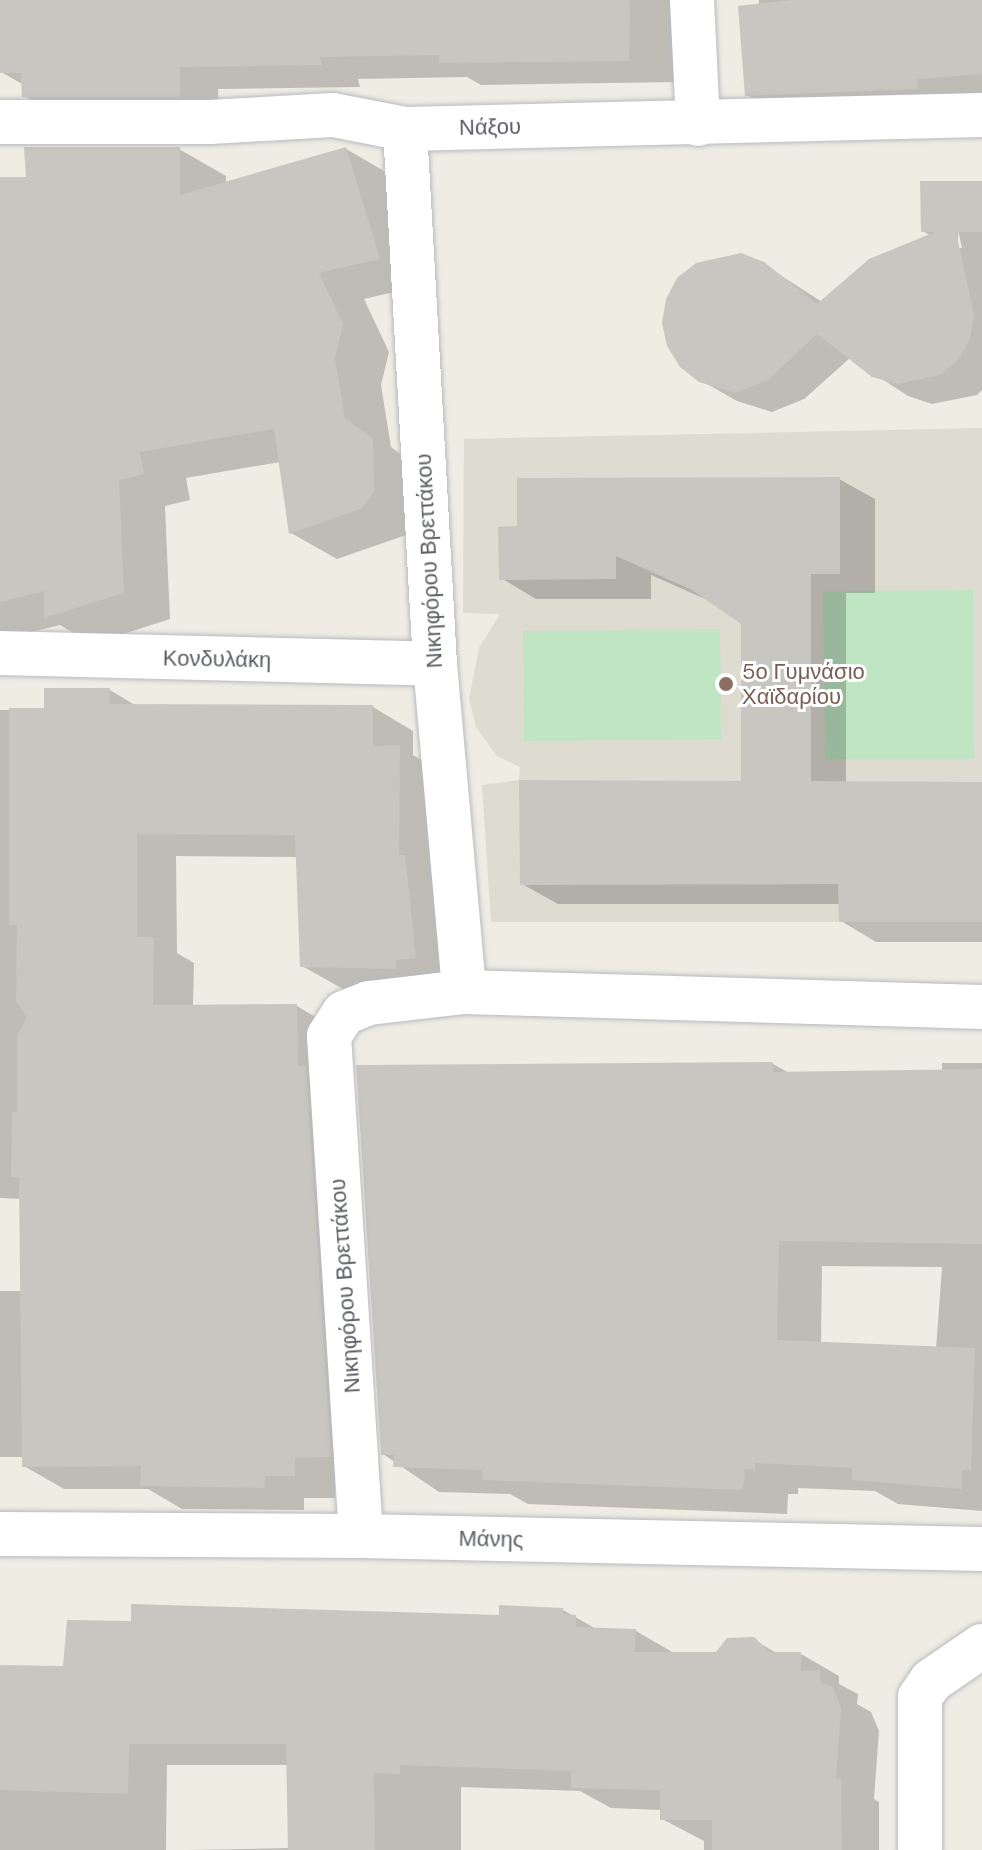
<!DOCTYPE html>
<html>
<head>
<meta charset="utf-8">
<style>
  body { margin:0 }
  #map { position:relative; width:982px; height:1850px; overflow:hidden; background:#eeece3; font-family:"DM Sans",sans-serif }
  div>[style] { position:absolute }
  .education>* { inset:0; background:#dedbd1 }
  .green>* { inset:0; background:#c0e5c3 }
  .shadow>* { inset:0; background:#0003 }
  .building>* { inset:0; background:#c8c6c1 }
  .roads { filter:drop-shadow(0 0 2px #b8babf) drop-shadow(0 0 2px #b8babf) }
  .street>* { height:44px; margin:-22px; padding:0 22px; transform-origin:22px; border-radius:22px; background:#fff }
  .dots>* { width:22px; height:22px; translate:-50% -50%; box-sizing:border-box; border:4px solid #fff; border-radius:50% }
  span { translate:-50% -50%; white-space:nowrap; text-align:center; line-height:1.15; -webkit-text-stroke:6px #fff; paint-order:stroke }
  .street-label { font-size:22px; color:#5b5e64 }
  .education-label { font-size:22px; color:#785e54 }
  .left { translate:0 -50%; text-align:left }
</style>
</head>
<body>
<div id="map">
  <div class="education">
    <div style="clip-path:polygon(982px 428px,982px 922px,491px 922px,482px 785px,519px 780px,520px 767px,497px 756px,476px 727px,469px 699px,479px 648px,500px 614px,463px 613px,464px 439px)"></div>
  </div>
  <div class="green">
    <div style="clip-path:polygon(973px 590px,974px 759px,825px 759px,823px 591px)"></div>
    <div style="clip-path:polygon(720px 629px,721px 739px,524px 741px,523px 631px)"></div>
  </div>
  <div class="shadow">
    <div style="clip-path:polygon(0 0,679px 0,679px 82px,481px 85px,467px 77px,358px 79px,360px 87px,218px 89px,219px 119px,64px 119px,24px 96px,24px 85px,1px 72px)"></div>
    <div style="clip-path:polygon(759px 0,982px 0,982px 101px,790px 120px,747px 95px)"></div>
    <div style="clip-path:polygon(179px 149px,226px 176px,226px 184px,346px 149px,393px 176px,425px 285px,364px 299px,389px 352px,381px 385px,391px 447px,419px 468px,409px 534px,337px 559px,291px 533px,280px 462px,186px 478px,190px 500px,165px 506px,170px 619px,92px 644px,60px 625px,10px 637px,0 631px,0 179px,28px 179px)"></div>
    <div style="clip-path:polygon(evenodd,982px 183px,982px 390px,977px 395px,932px 404px,908px 396px,850px 358px,804px 399px,772px 412px,737px 401px,700px 380px,763px 264px,822px 302px,931px 236px,923px 231px,982px 183px,958px 230px,962px 248px,958px 248px,958px 230px)"></div>
    <div style="clip-path:polygon(839px 479px,875px 499px,875px 593px,846px 593px,846px 783px,982px 784px,982px 942px,876px 942px,841px 921px,841px 904px,558px 904px,522px 884px,743px 783px,743px 623px,712px 602px,651px 575px,651px 599px,536px 599px,501px 578px)"></div>
    <div style="clip-path:polygon(110px 690px,138px 707px,373px 707px,413px 731px,413px 755px,440px 771px,455px 980px,436px 991px,343px 989px,302px 966px,298px 857px,176px 856px,177px 953px,194px 963px,193px 1007px,297px 1006px,337px 1030px,370px 1479px,335px 1480px,335px 1498px,304px 1498px,304px 1510px,182px 1509px,148px 1489px,64px 1489px,24px 1466px,23px 1457px,0 1457px,0 1291px,22px 1291px,21px 1199px,0 1198px,0 710px,46px 710px)"></div>
    <div style="clip-path:polygon(evenodd,942px 1063px,982px 1063px,982px 1511px,898px 1504px,875px 1491px,798px 1488px,798px 1494px,788px 1494px,787px 1514px,528px 1504px,510px 1494px,439px 1492px,383px 1454px,773px 1064px,791px 1074px,942px 1071px,942px 1063px,822px 1266px,942px 1267px,936px 1349px,821px 1344px,822px 1266px)"></div>
    <div style="clip-path:polygon(563px 1610px,598px 1630px,636px 1631px,674px 1653px,717px 1654px,753px 1639px,778px 1654px,801px 1654px,839px 1676px,839px 1684px,858px 1694px,857px 1704px,871px 1712px,879px 1731px,874px 1799px,879px 1802px,879px 1850px,704px 1850px,704px 1841px,662px 1819px,662px 1810px,611px 1808px,580px 1791px,461px 1787px,461px 1850px,186px 1850px,290px 1848px,288px 1765px,167px 1765px,166px 1850px,0 1850px,0 1669px,65px 1668px)"></div>
  </div>
  <div class="building">
    <div style="clip-path:polygon(0 0,630px 0,629px 61px,439px 63px,439px 55px,320px 57px,322px 65px,180px 67px,180px 97px,22px 97px,21px 73px,0 73px)"></div>
    <div style="clip-path:polygon(792px 0,982px 0,982px 74px,917px 79px,918px 89px,745px 96px,738px 6px)"></div>
    <div style="clip-path:polygon(24px 147px,180px 147px,180px 195px,346px 147px,380px 259px,319px 273px,343px 324px,335px 358px,345px 418px,373px 439px,374px 493px,360px 509px,289px 534px,274px 429px,140px 452px,144px 474px,119px 480px,124px 593px,44px 618px,44px 591px,0 602px,0 177px,26px 177px)"></div>
    <div style="clip-path:polygon(920px 181px,982px 181px,982px 232px,956px 232px,974px 315px,970px 339px,959px 359px,940px 375px,898px 384px,872px 377px,817px 334px,768px 380px,735px 393px,699px 382px,680px 367px,667px 346px,662px 323px,666px 299px,677px 278px,696px 263px,741px 253px,764px 262px,817px 304px,869px 259px,935px 232px,921px 232px)"></div>
    <div style="clip-path:polygon(840px 477px,840px 574px,811px 574px,811px 781px,982px 782px,982px 922px,839px 922px,838px 884px,520px 885px,519px 780px,741px 781px,741px 624px,692px 590px,616px 556px,616px 579px,499px 580px,498px 527px,517px 526px,517px 478px)"></div>
    <div style="clip-path:polygon(44px 688px,110px 688px,110px 704px,373px 705px,373px 746px,400px 745px,399px 855px,405px 855px,416px 958px,396px 960px,396px 969px,300px 967px,295px 835px,137px 834px,137px 937px,154px 937px,153px 1005px,297px 1004px,298px 1066px,306px 1066px,331px 1457px,295px 1458px,295px 1476px,265px 1476px,264px 1488px,140px 1486px,141px 1466px,22px 1467px,19px 1177px,11px 1177px,12px 1112px,17px 1112px,17px 1035px,27px 1017px,16px 1001px,17px 925px,9px 925px,9px 708px,44px 708px)"></div>
    <div style="clip-path:polygon(773px 1062px,773px 1072px,982px 1069px,982px 1244px,779px 1241px,777px 1340px,975px 1348px,971px 1470px,962px 1470px,962px 1489px,852px 1480px,852px 1468px,755px 1463px,755px 1470px,745px 1469px,743px 1490px,482px 1480px,482px 1470px,393px 1467px,394px 1455px,381px 1455px,356px 1065px)"></div>
    <div style="clip-path:polygon(131px 1604px,499px 1615px,499px 1605px,563px 1608px,563px 1614px,576px 1615px,576px 1627px,636px 1629px,635px 1652px,716px 1652px,727px 1638px,754px 1637px,770px 1652px,801px 1652px,801px 1671px,820px 1670px,820px 1682px,833px 1687px,841px 1708px,836px 1779px,841px 1778px,842px 1850px,712px 1850px,712px 1820px,660px 1820px,660px 1790px,571px 1788px,571px 1771px,400px 1765px,400px 1774px,374px 1773px,375px 1850px,288px 1850px,286px 1744px,129px 1744px,128px 1794px,0 1790px,0 1665px,63px 1666px,67px 1620px,131px 1621px)"></div>
  </div>
  <div class="roads">
    <div class="street">
      <div style="left:692px;top:0;width:124px;rotate:87.2deg"></div>
      <div style="left:0;top:122px;width:210px"></div>
      <div style="left:210px;top:122px;width:123px;rotate:-3.3deg"></div>
      <div style="left:333px;top:115px;width:73px;rotate:11deg"></div>
      <div style="left:405px;top:129px;width:577px;rotate:-1.39deg"></div>
      <div style="left:405px;top:129px;width:536px;rotate:86.79deg"></div>
      <div style="left:435px;top:664px;width:329px;rotate:84.9deg"></div>
      <div style="left:0;top:653px;width:435px;rotate:1.4deg"></div>
      <div style="left:0;top:1534px;width:361px;rotate:0.3deg"></div>
      <div style="left:361px;top:1536px;width:621px;rotate:1.2deg"></div>
      <div style="left:361px;top:1536px;width:501px;rotate:-93.66deg"></div>
      <div style="left:329px;top:1036px;width:27px;rotate:-57deg"></div>
      <div style="left:344px;top:1013px;width:27px;rotate:-22deg"></div>
      <div style="left:369px;top:1003px;width:96px;rotate:-6.6deg"></div>
      <div style="left:464px;top:992px;width:518px;rotate:1.66deg"></div>
      <div style="left:920px;top:1850px;width:153px;rotate:-90deg"></div>
      <div style="left:920px;top:1697px;width:19px;rotate:-55deg"></div>
      <div style="left:931px;top:1681px;width:62px;rotate:-34.5deg"></div>
    </div>
  </div>
  <div class="dots">
    <div style="left:726px;top:684px;background:#8d6e63"></div>
  </div>
  <div class="street-label">
    <span style="left:490px;top:127px;rotate:-1deg">Νάξου</span>
    <span style="left:429px;top:561px;rotate:-93deg">Νικηφόρου Βρεττάκου</span>
    <span style="left:217px;top:659px;rotate:1deg">Κονδυλάκη</span>
    <span style="left:345px;top:1286px;rotate:-94deg">Νικηφόρου Βρεττάκου</span>
    <span style="left:491px;top:1539px;rotate:1deg">Μάνης</span>
  </div>
  <div class="education-label">
    <span class="left" style="left:742px;top:684px">5ο Γυμνάσιο<br>Χαϊδαρίου</span>
  </div>
</div>
</body>
</html>
